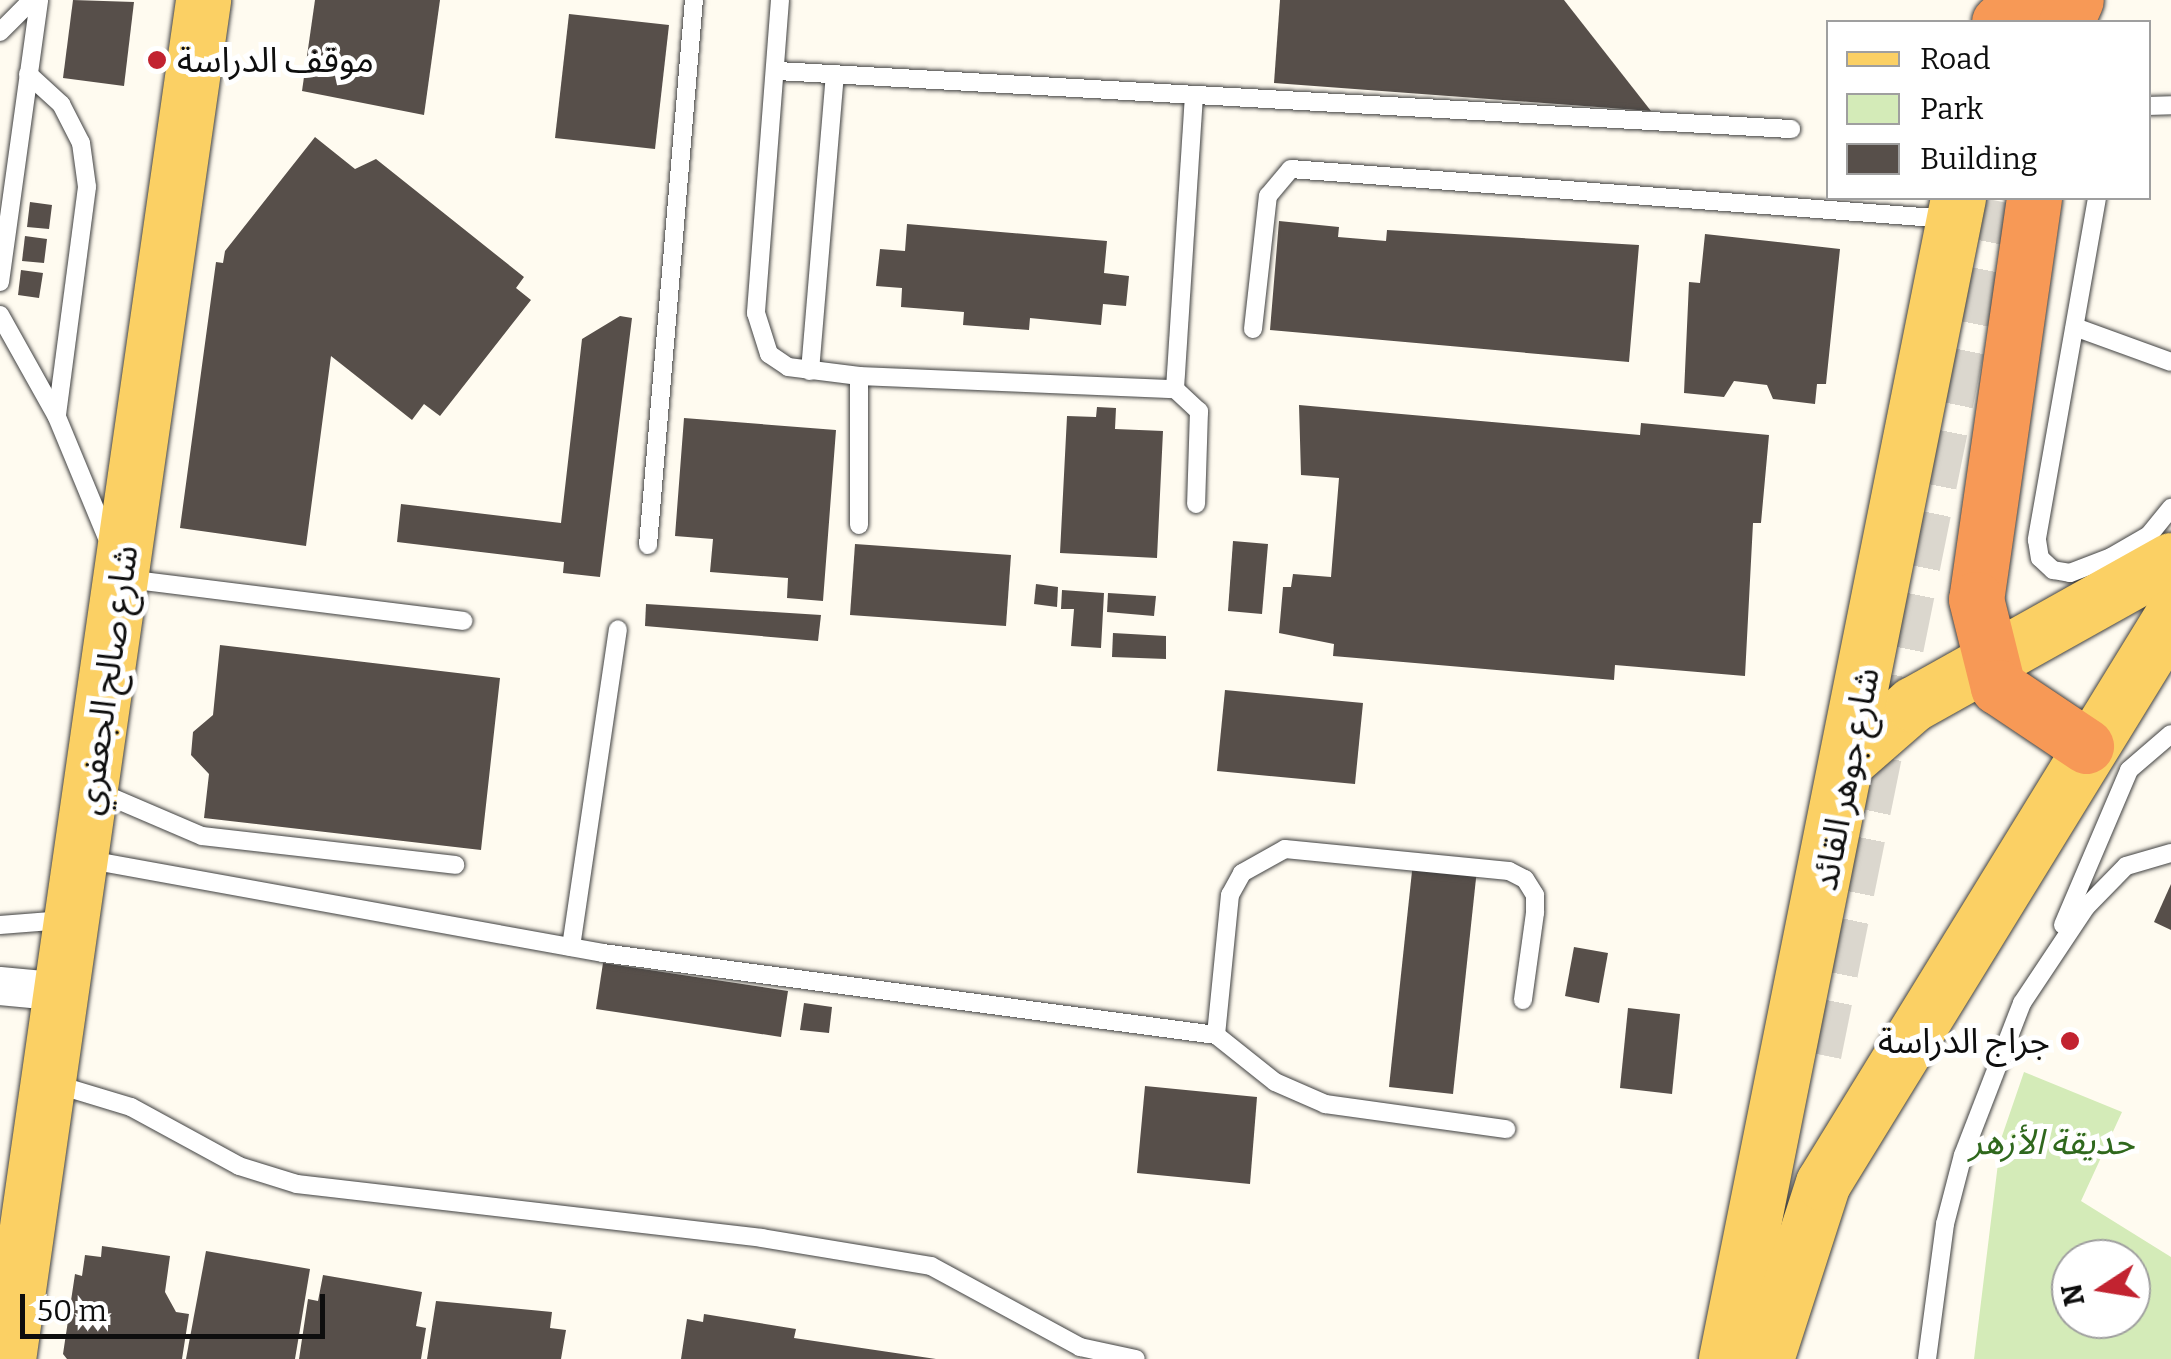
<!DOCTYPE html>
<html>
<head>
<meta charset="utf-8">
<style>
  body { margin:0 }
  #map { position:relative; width:2171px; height:1359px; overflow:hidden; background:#fffbf0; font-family:Bitter,"Noto Sans Arabic",serif }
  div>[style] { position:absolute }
  .green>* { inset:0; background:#d4ebb8 }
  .building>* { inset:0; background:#574f4a }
  .primary-tunnel>* { height:55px; margin-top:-27.5px; transform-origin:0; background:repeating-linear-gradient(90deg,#dbd7ce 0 55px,transparent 0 83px) }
  .roads { filter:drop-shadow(0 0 2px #414141) drop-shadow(0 0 2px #414141) }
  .lane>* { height:18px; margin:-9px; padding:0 9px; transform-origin:9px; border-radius:9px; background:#fff }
  .street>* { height:38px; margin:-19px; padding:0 19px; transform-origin:19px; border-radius:19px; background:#fff }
  .primary>* { height:55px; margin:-27.5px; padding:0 27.5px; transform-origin:27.5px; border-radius:27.5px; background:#fbd064 }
  .highway>* { height:55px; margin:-27.5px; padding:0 27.5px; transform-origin:27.5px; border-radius:27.5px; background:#f79956 }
  .dots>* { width:28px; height:28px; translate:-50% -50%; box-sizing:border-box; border:5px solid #fff; border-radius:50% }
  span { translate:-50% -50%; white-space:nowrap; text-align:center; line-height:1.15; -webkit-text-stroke:10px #fff; paint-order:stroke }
  .poi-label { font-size:35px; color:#0e0e0e }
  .left { translate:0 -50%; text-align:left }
  .right { translate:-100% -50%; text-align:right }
  .street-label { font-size:35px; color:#0e0e0e }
  .park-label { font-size:35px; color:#2f681d; font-style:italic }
  .legend { position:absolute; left:1826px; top:20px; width:325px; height:180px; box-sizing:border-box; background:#fff; border:2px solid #9f9f9f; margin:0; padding:12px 18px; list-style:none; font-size:30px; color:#0e0e0e }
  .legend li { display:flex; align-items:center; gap:20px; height:50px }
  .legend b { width:50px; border:2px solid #9f9f9f }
  .north { position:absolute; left:2051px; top:1239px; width:100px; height:100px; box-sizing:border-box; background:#fff; border:2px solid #9f9f9f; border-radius:50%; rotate:258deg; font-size:28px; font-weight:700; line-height:40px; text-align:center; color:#0e0e0e }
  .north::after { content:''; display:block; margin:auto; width:35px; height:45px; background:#c22330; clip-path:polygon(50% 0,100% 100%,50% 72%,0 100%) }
  .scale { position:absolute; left:20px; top:1294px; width:305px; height:45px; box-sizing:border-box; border:5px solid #0e0e0e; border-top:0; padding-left:12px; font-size:30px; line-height:35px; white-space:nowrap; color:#0e0e0e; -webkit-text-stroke:8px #fff; paint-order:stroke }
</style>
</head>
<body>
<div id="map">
  <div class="green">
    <div style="clip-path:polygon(evenodd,2024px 1072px,2122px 1112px,2081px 1201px,2171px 1257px,2171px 1359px,1974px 1359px,2001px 1139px,2024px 1072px,2071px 1259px,2131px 1259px,2131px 1319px,2071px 1319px,2071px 1259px)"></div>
  </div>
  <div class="building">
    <div style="clip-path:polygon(73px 0,134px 2px,124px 86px,63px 78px)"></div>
    <div style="clip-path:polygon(315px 0,440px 0,424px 115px,302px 91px)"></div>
    <div style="clip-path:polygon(1280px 0,1564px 0,1651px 111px,1274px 83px)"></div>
    <div style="clip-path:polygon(569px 14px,669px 25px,655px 149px,555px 138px)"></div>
    <div style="clip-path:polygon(315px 137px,355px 169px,376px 159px,524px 277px,516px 288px,531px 300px,440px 416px,424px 404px,412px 420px,331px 356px,306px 546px,180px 528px,216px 262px,223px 263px,225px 251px)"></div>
    <div style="clip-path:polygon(30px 202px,52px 205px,49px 229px,27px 227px)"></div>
    <div style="clip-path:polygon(1279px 221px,1339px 227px,1338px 237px,1386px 241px,1387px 230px,1639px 245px,1629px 362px,1270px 330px)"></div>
    <div style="clip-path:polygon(907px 224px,1107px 241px,1104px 273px,1129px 276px,1126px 306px,1103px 304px,1101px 325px,1030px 318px,1029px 330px,963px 325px,964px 312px,901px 307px,902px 288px,876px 286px,880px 249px,905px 251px)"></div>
    <div style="clip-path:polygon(1705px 234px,1840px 249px,1826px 384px,1817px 384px,1815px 404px,1773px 399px,1767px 385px,1734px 381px,1724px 397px,1684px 393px,1689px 282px,1700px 283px)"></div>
    <div style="clip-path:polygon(25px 236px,47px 239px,44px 263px,22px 261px)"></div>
    <div style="clip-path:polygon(21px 270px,43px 273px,39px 298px,18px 295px)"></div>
    <div style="clip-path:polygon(620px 316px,632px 318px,600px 577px,563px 573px,564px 562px,397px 542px,401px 504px,561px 523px,582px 339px)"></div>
    <div style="clip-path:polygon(1299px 405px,1640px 435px,1641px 423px,1769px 435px,1761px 523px,1753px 523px,1745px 676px,1615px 665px,1614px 680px,1333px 656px,1334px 644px,1279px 633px,1283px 587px,1291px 587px,1293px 574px,1331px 577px,1339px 478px,1301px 475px)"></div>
    <div style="clip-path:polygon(1097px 407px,1116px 408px,1115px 429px,1163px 431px,1157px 558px,1060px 553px,1067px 416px,1096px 417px)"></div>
    <div style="clip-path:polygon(684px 418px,836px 430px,823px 601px,787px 598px,788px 578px,710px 572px,713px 539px,675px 536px)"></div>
    <div style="clip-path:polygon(1233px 541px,1268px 544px,1262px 614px,1228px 611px)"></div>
    <div style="clip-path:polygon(855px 544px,1011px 555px,1006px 626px,850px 615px)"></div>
    <div style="clip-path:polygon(1036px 584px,1058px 587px,1057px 607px,1034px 604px)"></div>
    <div style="clip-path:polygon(1062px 590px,1104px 593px,1101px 648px,1071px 646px,1074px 609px,1061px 609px)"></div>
    <div style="clip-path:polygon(1108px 593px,1156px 596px,1154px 616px,1107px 612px)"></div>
    <div style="clip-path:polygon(646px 604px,821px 615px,818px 641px,645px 626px)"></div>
    <div style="clip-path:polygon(1113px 633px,1166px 636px,1166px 659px,1112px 657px)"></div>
    <div style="clip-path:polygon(220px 645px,500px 678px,481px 850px,204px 818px,209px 774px,191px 755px,193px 732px,213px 715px)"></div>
    <div style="clip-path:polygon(1225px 690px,1363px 703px,1355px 784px,1217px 771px)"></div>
    <div style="clip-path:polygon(1413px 862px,1477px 869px,1453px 1094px,1389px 1087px)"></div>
    <div style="clip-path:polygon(2171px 884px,2171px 930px,2154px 922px)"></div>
    <div style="clip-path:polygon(1574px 947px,1608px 953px,1599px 1003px,1565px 996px)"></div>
    <div style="clip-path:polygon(603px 963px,788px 991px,781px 1037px,596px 1009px)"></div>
    <div style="clip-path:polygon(804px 1003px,832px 1007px,829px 1033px,800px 1030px)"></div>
    <div style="clip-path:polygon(1628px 1008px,1680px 1014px,1672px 1094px,1620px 1088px)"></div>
    <div style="clip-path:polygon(1145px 1086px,1257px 1097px,1250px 1184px,1137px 1173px)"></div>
    <div style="clip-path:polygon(102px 1246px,170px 1256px,165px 1292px,176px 1312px,189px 1314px,182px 1359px,67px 1359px,63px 1354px,75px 1274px,82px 1276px,85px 1255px,101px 1257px)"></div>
    <div style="clip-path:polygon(206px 1251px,310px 1269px,295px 1359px,186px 1359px)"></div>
    <div style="clip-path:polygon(323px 1275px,422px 1292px,416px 1326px,426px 1328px,421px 1359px,299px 1359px,308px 1299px,318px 1301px)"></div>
    <div style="clip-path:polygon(436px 1301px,552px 1312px,550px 1328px,566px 1330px,561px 1359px,427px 1359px)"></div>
    <div style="clip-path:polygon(704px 1314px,796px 1329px,794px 1338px,936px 1359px,681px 1359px,687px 1319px,703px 1322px)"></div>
  </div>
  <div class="primary-tunnel">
    <div style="left:1814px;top:1053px;width:872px;rotate:-78.56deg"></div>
  </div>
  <div class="roads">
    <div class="lane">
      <div style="left:780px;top:0;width:314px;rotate:94.4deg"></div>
      <div style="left:756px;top:313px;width:43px;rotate:72.4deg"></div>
      <div style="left:769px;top:354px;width:23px;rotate:34deg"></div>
      <div style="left:788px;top:367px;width:72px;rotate:7.2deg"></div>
      <div style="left:859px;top:376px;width:316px;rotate:2.4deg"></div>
      <div style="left:1175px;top:389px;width:33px;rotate:43deg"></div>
      <div style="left:1199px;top:411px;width:93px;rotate:91.8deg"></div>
      <div style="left:0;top:32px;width:45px;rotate:-45deg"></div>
      <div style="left:778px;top:71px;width:1015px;rotate:3.28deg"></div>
      <div style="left:28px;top:74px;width:45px;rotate:42.3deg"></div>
      <div style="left:61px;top:104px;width:44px;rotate:62.9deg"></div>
      <div style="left:81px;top:143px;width:44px;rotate:82.2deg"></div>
      <div style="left:87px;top:187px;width:231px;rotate:97.5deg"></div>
      <div style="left:2148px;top:106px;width:23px;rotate:-2deg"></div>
      <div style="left:2097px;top:198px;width:347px;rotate:100deg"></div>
      <div style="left:2037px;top:540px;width:18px;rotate:81deg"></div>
      <div style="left:2040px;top:558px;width:18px;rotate:43deg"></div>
      <div style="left:2053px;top:570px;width:17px;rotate:10deg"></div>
      <div style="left:2070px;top:573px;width:44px;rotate:-21.3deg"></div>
      <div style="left:2111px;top:557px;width:44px;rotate:-30.1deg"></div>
      <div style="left:2149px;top:535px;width:35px;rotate:-51deg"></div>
      <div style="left:0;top:282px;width:285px;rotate:-82.1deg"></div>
      <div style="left:0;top:315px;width:117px;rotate:60.8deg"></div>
      <div style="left:57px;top:417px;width:133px;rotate:67.5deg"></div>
      <div style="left:2075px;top:327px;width:102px;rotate:20deg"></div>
      <div style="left:1253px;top:329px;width:134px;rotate:-83.6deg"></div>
      <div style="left:1268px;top:196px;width:35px;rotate:-50deg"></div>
      <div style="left:1291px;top:169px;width:660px;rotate:4.35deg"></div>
      <div style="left:810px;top:371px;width:296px;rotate:-85.2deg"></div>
      <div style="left:1175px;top:389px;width:294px;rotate:-86.3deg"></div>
      <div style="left:859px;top:525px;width:149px;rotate:-90deg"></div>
      <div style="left:648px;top:545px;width:547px;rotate:-85.18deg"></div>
      <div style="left:127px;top:579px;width:339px;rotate:7.1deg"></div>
      <div style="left:97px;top:791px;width:114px;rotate:23.2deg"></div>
      <div style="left:202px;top:836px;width:255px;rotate:6.5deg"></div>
      <div style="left:84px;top:859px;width:527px;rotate:10.27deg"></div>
      <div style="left:603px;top:953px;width:618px;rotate:7.62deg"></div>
      <div style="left:1216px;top:1035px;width:75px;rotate:38.5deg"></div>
      <div style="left:1275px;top:1082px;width:55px;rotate:23.7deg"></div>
      <div style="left:1325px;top:1104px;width:183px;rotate:7.9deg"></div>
      <div style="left:0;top:925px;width:64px;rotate:-4.5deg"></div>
      <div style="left:2063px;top:925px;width:168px;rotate:-66.9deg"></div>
      <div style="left:2129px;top:770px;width:55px;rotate:-40.6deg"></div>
      <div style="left:571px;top:947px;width:321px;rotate:-81.6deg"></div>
      <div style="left:1216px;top:1035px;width:141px;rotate:-84.3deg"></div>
      <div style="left:1230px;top:895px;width:25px;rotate:-61deg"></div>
      <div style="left:1242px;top:873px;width:49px;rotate:-29.2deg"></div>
      <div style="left:1285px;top:849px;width:225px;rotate:5.6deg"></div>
      <div style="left:1509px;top:871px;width:18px;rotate:27deg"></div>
      <div style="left:1525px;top:879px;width:19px;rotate:58deg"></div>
      <div style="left:1535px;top:895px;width:18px;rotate:90deg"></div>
      <div style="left:1535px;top:913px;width:88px;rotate:97.9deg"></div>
      <div style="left:55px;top:1084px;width:79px;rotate:16.8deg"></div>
      <div style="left:131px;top:1107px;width:123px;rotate:28.6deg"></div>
      <div style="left:239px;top:1166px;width:61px;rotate:17.2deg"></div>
      <div style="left:297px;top:1184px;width:468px;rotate:6.6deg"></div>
      <div style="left:762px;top:1238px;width:171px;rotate:9.4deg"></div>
      <div style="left:931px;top:1266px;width:170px;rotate:28.5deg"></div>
      <div style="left:1080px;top:1347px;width:57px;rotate:12.1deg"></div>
      <div style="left:1927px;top:1359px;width:136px;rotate:-82.4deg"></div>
      <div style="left:1945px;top:1224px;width:71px;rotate:-75.4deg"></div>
      <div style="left:1963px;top:1155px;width:163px;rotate:-68.8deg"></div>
      <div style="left:2022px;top:1003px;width:115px;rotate:-56.3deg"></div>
      <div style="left:2086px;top:907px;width:57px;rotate:-45.7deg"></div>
      <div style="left:2126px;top:866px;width:47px;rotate:-16.1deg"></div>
    </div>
    <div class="street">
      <div style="left:0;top:986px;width:64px;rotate:5.4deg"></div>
    </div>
    <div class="primary">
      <div style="left:1851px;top:758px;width:82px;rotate:-41.1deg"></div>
      <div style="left:1913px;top:704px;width:295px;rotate:-29.2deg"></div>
      <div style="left:8px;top:1359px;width:1373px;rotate:-81.83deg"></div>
      <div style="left:1726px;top:1359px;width:1184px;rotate:-78.7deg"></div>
      <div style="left:1766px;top:1359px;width:185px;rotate:-72.1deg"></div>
      <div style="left:1823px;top:1183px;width:664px;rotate:-58.42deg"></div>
    </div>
    <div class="highway">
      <div style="left:1999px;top:22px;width:33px;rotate:-43deg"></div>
      <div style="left:2066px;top:22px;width:24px;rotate:-66deg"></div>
      <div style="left:2034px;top:198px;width:405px;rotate:98.2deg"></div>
      <div style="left:1976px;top:599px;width:91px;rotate:76deg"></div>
      <div style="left:1998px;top:687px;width:106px;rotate:33.8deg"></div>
    </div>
  </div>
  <div class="dots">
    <div style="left:157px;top:60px;background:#c22330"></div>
    <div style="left:2070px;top:1041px;background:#c22330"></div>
  </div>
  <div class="poi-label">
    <span class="left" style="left:177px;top:60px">موقف الدراسة</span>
    <span class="right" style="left:2050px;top:1041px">جراج الدراسة</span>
  </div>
  <div class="street-label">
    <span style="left:107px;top:680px;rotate:-82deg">شارع صالح الجعفري</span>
    <span style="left:1846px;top:779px;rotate:-79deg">شارع جوهر القائد</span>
  </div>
  <div class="park-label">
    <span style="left:2052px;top:1142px">حديقة الأزهر</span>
  </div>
  <ul class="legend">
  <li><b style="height:12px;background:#fbd064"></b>Road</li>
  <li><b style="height:28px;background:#d4ebb8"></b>Park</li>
  <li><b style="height:28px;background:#574f4a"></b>Building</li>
  </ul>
  <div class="north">N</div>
  <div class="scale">50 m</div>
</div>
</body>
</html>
